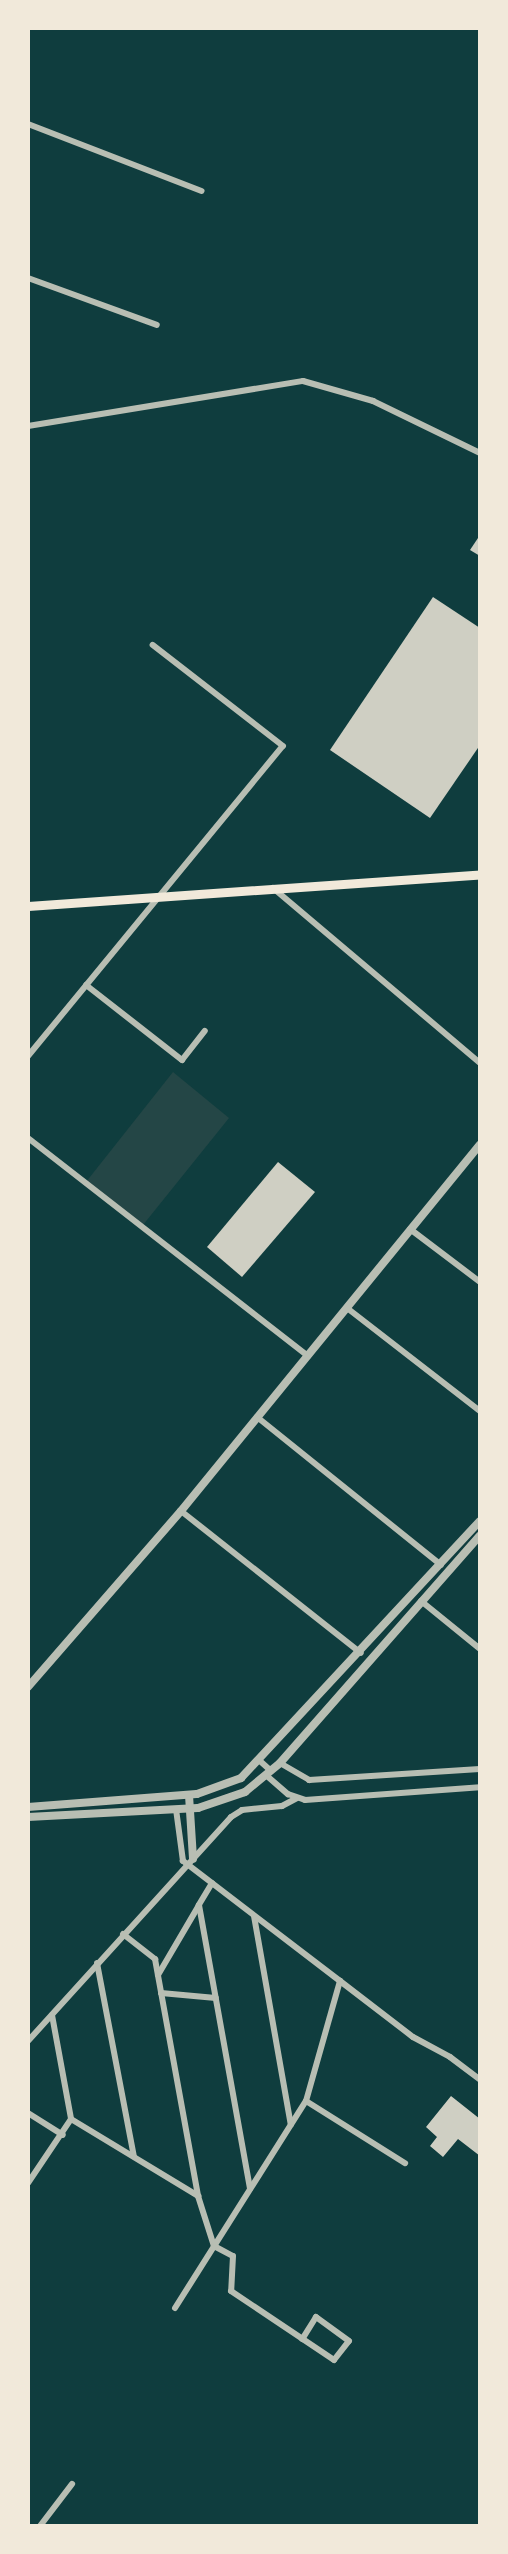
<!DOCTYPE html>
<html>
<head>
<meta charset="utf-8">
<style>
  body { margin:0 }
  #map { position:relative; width:508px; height:2554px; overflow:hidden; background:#0f3d3e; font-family:"Sofia Sans Condensed",sans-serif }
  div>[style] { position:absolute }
  .green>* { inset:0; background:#244646 }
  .building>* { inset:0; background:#cfcfc3 }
  .minor>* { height:6px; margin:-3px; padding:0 3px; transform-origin:3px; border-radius:3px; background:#b8beb3 }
  .tertiary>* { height:8px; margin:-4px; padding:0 4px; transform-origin:4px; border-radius:4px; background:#b8beb3 }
  .secondary>* { height:9px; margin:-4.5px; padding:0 4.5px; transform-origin:4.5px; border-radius:4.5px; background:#f1e9da }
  span { translate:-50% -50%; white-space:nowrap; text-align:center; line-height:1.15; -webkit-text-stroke:6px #f1e9da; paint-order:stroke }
  .frame { position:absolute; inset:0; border:30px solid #f1e9da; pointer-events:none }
</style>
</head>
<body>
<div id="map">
  <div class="green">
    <div style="clip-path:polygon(173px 1072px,229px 1118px,143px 1225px,86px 1182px)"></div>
  </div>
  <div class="building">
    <div style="clip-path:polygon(480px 535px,480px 556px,470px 550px)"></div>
    <div style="clip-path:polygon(433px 597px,480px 628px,480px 745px,430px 818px,330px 750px)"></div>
    <div style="clip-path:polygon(278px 1162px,315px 1192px,242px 1277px,207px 1247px)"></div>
    <div style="clip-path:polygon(451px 2096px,480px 2119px,480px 2156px,458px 2139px,443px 2157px,430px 2146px,437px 2137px,426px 2127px)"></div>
  </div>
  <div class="minor">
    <div style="left:28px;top:124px;width:186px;rotate:21.1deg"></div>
    <div style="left:28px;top:278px;width:137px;rotate:20deg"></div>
    <div style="left:28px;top:426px;width:279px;rotate:-9.3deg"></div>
    <div style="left:303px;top:381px;width:73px;rotate:15.9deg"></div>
    <div style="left:373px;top:401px;width:119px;rotate:25.9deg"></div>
    <div style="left:273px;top:888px;width:271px;rotate:40.2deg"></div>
    <div style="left:86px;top:985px;width:122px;rotate:38deg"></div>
    <div style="left:182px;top:1060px;width:37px;rotate:-52deg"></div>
    <div style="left:28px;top:1056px;width:401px;rotate:-50.6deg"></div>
    <div style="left:283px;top:746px;width:165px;rotate:-142.2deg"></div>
    <div style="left:28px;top:1138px;width:355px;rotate:37.9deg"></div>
    <div style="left:410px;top:1229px;width:88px;rotate:37.1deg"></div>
    <div style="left:347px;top:1308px;width:168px;rotate:37.8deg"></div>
    <div style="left:257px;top:1417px;width:236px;rotate:38.8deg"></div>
    <div style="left:181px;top:1511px;width:229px;rotate:38.3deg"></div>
    <div style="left:421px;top:1601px;width:76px;rotate:39.1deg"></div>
    <div style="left:260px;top:1761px;width:15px;rotate:42deg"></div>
    <div style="left:280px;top:1763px;width:34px;rotate:30deg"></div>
    <div style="left:309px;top:1780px;width:171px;rotate:-3.7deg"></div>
    <div style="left:267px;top:1776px;width:28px;rotate:41deg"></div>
    <div style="left:288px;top:1794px;width:18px;rotate:19deg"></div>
    <div style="left:305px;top:1800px;width:175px;rotate:-4.2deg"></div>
    <div style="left:212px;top:1883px;width:26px;rotate:121deg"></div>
    <div style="left:199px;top:1905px;width:288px;rotate:79.8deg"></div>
    <div style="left:254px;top:1916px;width:212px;rotate:80deg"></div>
    <div style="left:123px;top:1934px;width:41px;rotate:38deg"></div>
    <div style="left:155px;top:1959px;width:241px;rotate:79.7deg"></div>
    <div style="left:198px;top:2196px;width:52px;rotate:72.3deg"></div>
    <div style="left:214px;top:2246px;width:21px;rotate:28deg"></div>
    <div style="left:233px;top:2256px;width:35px;rotate:93deg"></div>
    <div style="left:231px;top:2291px;width:124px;rotate:33.8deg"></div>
    <div style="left:334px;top:2360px;width:24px;rotate:-52deg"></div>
    <div style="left:349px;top:2341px;width:41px;rotate:-144deg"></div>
    <div style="left:316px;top:2317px;width:26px;rotate:122deg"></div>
    <div style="left:97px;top:1963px;width:197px;rotate:79.2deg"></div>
    <div style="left:158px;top:1975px;width:81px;rotate:-59.6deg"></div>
    <div style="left:340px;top:1981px;width:92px;rotate:37.5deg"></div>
    <div style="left:413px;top:2037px;width:42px;rotate:28.4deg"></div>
    <div style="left:450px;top:2057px;width:38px;rotate:37deg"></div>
    <div style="left:161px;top:1993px;width:55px;rotate:5.2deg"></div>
    <div style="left:52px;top:2015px;width:106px;rotate:79.6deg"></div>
    <div style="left:28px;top:2041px;width:302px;rotate:-47.8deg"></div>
    <div style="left:231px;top:1817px;width:13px;rotate:-32deg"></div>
    <div style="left:242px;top:1810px;width:40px;rotate:-5.7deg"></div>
    <div style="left:282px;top:1806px;width:17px;rotate:-28deg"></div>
    <div style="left:306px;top:2101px;width:117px;rotate:32.1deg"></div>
    <div style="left:28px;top:2113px;width:41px;rotate:32.2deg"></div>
    <div style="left:71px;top:2119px;width:149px;rotate:31.2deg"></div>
    <div style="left:28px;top:2183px;width:77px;rotate:-56.1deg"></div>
    <div style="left:175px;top:2308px;width:245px;rotate:-57.7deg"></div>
    <div style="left:306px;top:2101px;width:125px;rotate:-74.2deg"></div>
    <div style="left:340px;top:1981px;width:198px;rotate:-142.6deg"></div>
    <div style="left:183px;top:1861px;width:52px;rotate:-97.7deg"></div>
    <div style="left:40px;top:2526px;width:53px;rotate:-52.7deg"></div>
  </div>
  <div class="tertiary">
    <div style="left:28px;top:1687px;width:233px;rotate:-49deg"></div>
    <div style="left:181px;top:1511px;width:473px;rotate:-50.8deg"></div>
    <div style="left:189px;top:1795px;width:64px;rotate:86.4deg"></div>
    <div style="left:28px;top:1807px;width:169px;rotate:-4.4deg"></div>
    <div style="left:197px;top:1794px;width:47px;rotate:-20deg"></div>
    <div style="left:241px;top:1778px;width:351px;rotate:-47.1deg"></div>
    <div style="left:28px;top:1817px;width:170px;rotate:-3deg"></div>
    <div style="left:198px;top:1808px;width:50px;rotate:-18.8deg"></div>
    <div style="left:245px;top:1792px;width:45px;rotate:-39.6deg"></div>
    <div style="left:280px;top:1763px;width:303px;rotate:-48.7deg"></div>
  </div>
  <div class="secondary">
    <div style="left:28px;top:906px;width:453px;rotate:-4deg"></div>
  </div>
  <div class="frame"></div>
</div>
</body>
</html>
